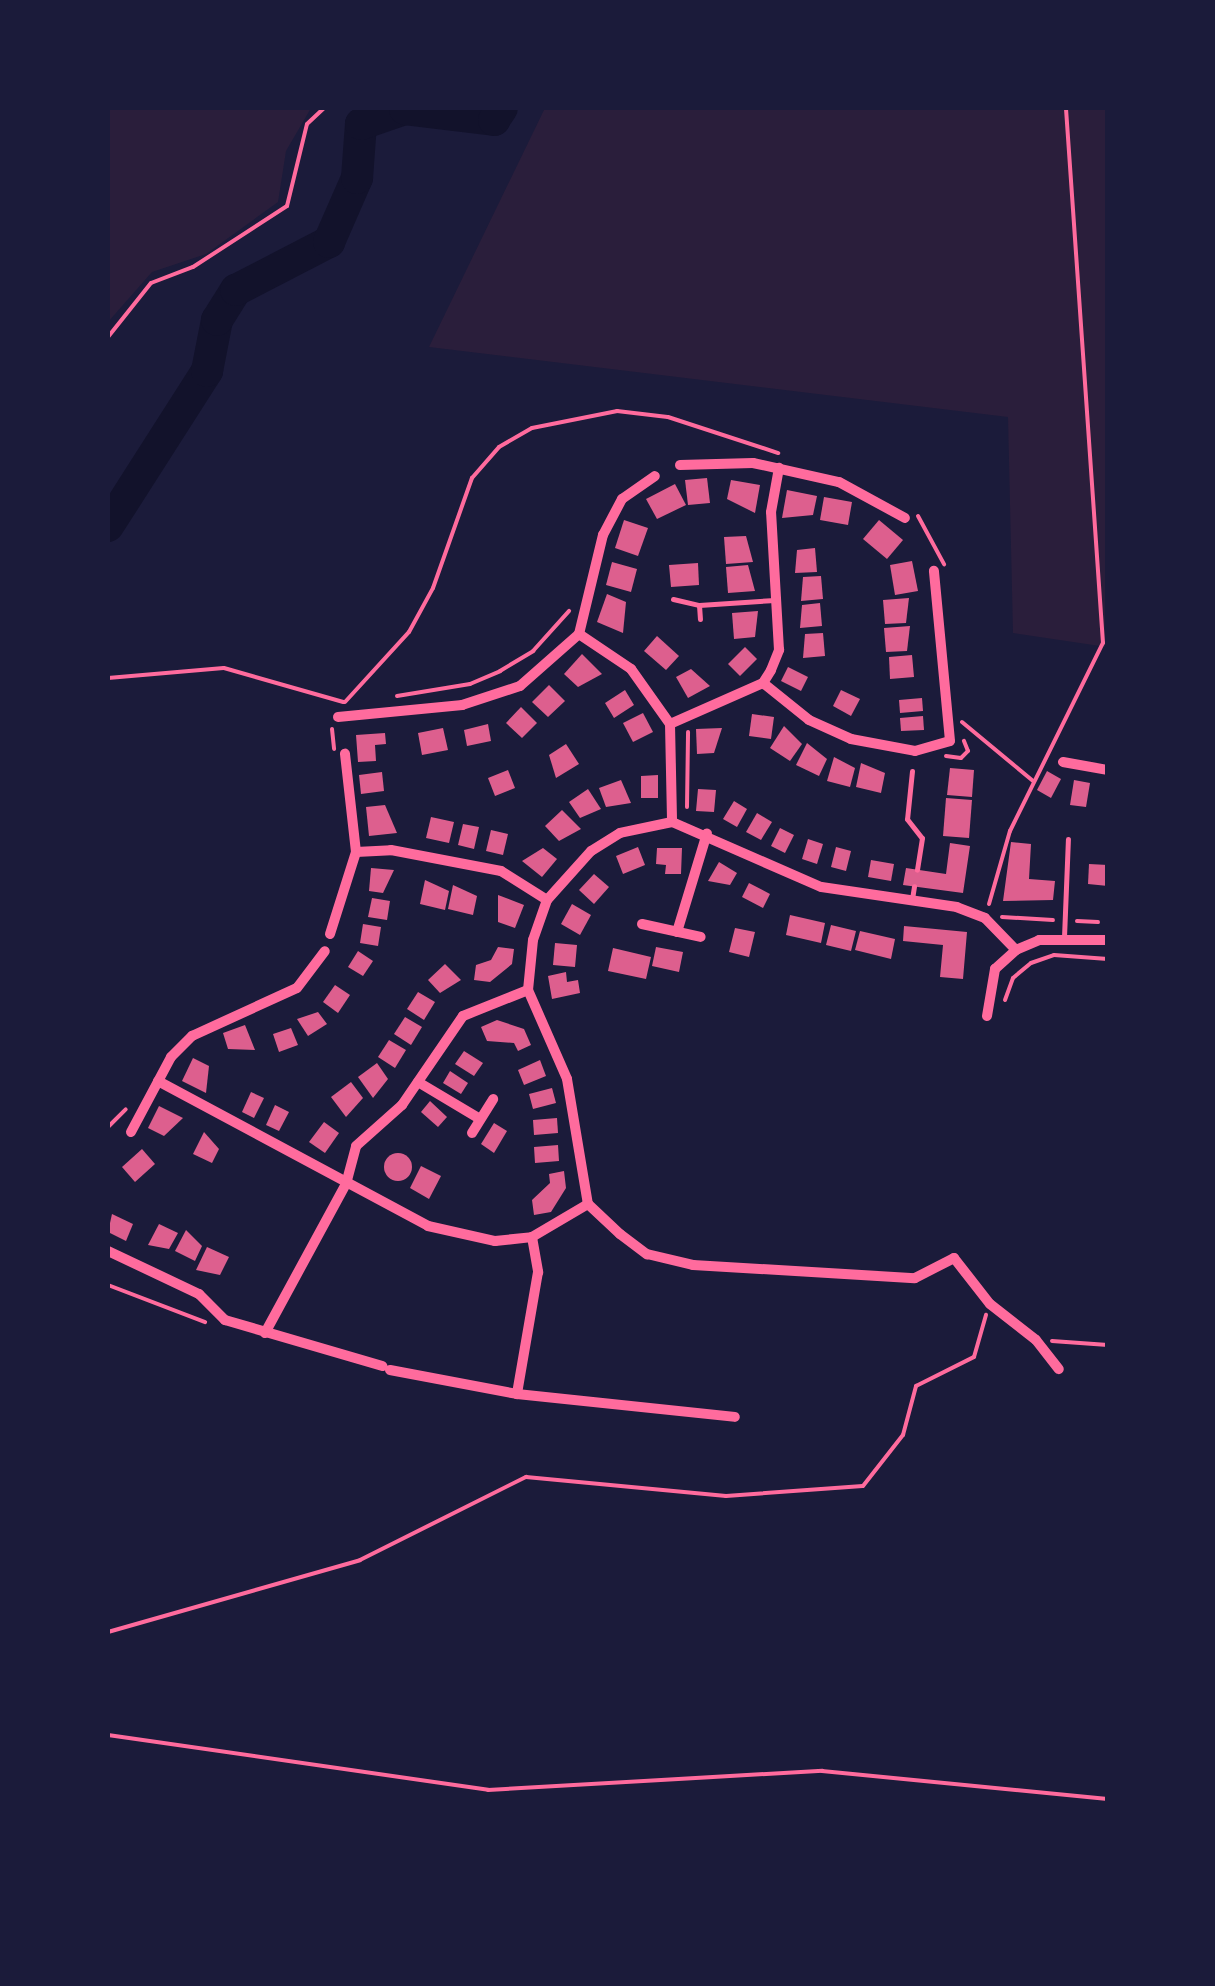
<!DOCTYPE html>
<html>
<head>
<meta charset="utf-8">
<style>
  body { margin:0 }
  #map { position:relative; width:1215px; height:1986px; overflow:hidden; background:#1b1b3a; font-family:"PT Sans",sans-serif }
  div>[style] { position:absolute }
  .green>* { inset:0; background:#2a1e3b }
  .river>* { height:32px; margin:-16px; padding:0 16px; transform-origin:16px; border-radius:16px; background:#12122b }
  .building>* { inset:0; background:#dd5f8e }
  .round { border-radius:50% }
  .path>* { height:4px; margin:-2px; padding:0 2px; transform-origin:2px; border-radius:2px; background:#ff6b9d }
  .service>* { height:5px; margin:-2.5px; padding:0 2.5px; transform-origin:2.5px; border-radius:2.5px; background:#ff6b9d }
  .minor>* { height:10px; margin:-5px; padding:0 5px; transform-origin:5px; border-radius:5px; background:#ff6b9d }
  span { translate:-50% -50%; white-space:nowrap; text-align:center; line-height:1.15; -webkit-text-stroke:8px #1b1b3a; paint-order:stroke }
  .frame { position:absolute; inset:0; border:110px solid #1b1b3a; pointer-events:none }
</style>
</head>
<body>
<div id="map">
  <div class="green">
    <div style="clip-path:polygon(108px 108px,311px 108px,286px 151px,278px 202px,206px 254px,152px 272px,108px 322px)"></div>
    <div style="clip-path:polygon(545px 108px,1107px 108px,1107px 647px,1013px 633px,1008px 417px,429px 347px)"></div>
  </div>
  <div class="river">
    <div style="left:108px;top:526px;width:184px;rotate:-57.4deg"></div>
    <div style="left:207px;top:371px;width:52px;rotate:-78.9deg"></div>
    <div style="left:217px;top:320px;width:36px;rotate:-58deg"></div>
    <div style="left:236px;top:290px;width:105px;rotate:-27.3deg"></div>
    <div style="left:329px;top:242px;width:70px;rotate:-66.4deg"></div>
    <div style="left:357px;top:178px;width:54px;rotate:-85.8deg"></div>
    <div style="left:361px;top:124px;width:46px;rotate:-18.8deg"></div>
    <div style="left:405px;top:109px;width:90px;rotate:7deg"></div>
    <div style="left:494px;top:120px;width:14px;rotate:-56deg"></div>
  </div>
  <div class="building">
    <div style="clip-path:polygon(707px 478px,710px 503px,688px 505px,685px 480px)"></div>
    <div style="clip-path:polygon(731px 480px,760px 485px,755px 513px,727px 499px)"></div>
    <div style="clip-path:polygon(675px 484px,686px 505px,657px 519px,646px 499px)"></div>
    <div style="clip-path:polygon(787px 490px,817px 496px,813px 515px,782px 518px)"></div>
    <div style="clip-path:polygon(824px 497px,852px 502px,848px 525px,820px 520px)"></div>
    <div style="clip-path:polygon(624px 520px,648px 528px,638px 556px,615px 548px)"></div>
    <div style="clip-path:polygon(879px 520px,903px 540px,887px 559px,863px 539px)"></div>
    <div style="clip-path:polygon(746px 536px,753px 562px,726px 564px,724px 537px)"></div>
    <div style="clip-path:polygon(815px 548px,817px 572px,795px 573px,797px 550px)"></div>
    <div style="clip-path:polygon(912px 561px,918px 591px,895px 595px,890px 565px)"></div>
    <div style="clip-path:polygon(612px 562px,637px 569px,631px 592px,606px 585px)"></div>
    <div style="clip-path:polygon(698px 563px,699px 585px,671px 587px,669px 565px)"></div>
    <div style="clip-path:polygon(748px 565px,755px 591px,728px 593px,726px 567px)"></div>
    <div style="clip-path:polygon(821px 576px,823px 599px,801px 601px,803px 577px)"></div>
    <div style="clip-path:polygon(607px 594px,626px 602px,623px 633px,597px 622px)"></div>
    <div style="clip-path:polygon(909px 598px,906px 623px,885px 624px,883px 600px)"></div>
    <div style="clip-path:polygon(820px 603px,822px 626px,800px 628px,802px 605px)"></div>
    <div style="clip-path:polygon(758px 611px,755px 637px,734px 639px,732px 613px)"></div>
    <div style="clip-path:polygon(910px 626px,907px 651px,886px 652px,884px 628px)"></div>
    <div style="clip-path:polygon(823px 633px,825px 656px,803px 658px,805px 634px)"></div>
    <div style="clip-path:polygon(657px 636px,679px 656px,666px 670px,644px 651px)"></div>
    <div style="clip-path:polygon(745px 647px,757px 659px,740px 676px,728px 664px)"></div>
    <div style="clip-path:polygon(582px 654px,602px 674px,578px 687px,564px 674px)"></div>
    <div style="clip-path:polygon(912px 655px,914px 677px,890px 679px,889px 657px)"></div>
    <div style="clip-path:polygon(788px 667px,808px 677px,801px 691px,781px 681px)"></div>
    <div style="clip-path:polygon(691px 669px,710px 686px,688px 698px,676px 677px)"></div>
    <div style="clip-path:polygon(549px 685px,565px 701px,548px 717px,532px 702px)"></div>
    <div style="clip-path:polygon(625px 690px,634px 705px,614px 718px,605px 703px)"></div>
    <div style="clip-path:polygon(841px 690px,860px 699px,851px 716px,833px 706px)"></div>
    <div style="clip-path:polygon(922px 698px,923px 711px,900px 713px,899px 700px)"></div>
    <div style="clip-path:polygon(521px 707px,537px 723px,522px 738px,506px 723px)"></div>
    <div style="clip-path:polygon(643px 713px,653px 732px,633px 742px,623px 723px)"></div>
    <div style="clip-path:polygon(752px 714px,774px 717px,771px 739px,749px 736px)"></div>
    <div style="clip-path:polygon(923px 716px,924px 730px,901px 731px,900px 718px)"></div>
    <div style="clip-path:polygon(488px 724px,491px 741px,467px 746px,464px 730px)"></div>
    <div style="clip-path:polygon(784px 726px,802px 744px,790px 761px,770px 748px)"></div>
    <div style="clip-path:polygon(443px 728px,448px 750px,422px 755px,418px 733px)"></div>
    <div style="clip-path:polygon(722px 728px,714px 753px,697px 754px,696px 729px)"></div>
    <div style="clip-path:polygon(385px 733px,386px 744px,375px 745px,376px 761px,358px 762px,356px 735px)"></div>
    <div style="clip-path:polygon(807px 743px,827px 759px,819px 776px,796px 765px)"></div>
    <div style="clip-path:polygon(566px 744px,579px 764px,556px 778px,549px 755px)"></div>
    <div style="clip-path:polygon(834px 757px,855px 768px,850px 787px,827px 781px)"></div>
    <div style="clip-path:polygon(861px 763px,885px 773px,881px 793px,856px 787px)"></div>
    <div style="clip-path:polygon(950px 768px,974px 770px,972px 797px,947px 795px)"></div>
    <div style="clip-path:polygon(508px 770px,515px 788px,495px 796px,488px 778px)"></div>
    <div style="clip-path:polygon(1047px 771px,1061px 779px,1051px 798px,1037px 790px)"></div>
    <div style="clip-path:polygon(382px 772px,384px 791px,361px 794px,359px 775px)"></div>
    <div style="clip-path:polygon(658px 775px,658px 798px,641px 798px,641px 776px)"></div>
    <div style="clip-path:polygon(621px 780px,631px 803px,606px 807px,599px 788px)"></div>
    <div style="clip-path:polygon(1074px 780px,1090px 783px,1086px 807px,1070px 805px)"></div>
    <div style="clip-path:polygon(588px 789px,601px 809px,580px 818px,569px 802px)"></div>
    <div style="clip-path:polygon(698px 789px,716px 790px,714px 812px,696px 811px)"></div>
    <div style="clip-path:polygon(946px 798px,972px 800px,969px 838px,943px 836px)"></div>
    <div style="clip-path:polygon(734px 801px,747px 809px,737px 827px,723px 819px)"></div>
    <div style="clip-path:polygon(385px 805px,397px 833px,369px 836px,366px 807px)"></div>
    <div style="clip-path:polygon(562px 810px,581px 829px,559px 841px,545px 826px)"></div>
    <div style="clip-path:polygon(757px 813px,772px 822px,761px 840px,746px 832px)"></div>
    <div style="clip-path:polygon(431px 817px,454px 822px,449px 843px,426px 838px)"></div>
    <div style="clip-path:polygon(463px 824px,479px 827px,474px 849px,458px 845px)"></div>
    <div style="clip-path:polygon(780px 828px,794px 835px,785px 853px,771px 846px)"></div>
    <div style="clip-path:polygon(491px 830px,508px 834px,503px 855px,486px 851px)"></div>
    <div style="clip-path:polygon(808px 839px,823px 844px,817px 864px,802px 859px)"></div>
    <div style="clip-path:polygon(1011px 842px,1031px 844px,1029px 879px,1055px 881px,1053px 900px,1003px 901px)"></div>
    <div style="clip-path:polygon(950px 843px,970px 846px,963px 893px,903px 885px,906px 868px,946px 874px)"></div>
    <div style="clip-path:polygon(638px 847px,645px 865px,623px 874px,616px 856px)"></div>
    <div style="clip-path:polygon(836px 847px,851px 851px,846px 871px,831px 867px)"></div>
    <div style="clip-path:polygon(543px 848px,557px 859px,542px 877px,522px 861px)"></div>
    <div style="clip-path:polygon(657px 848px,682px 848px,681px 874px,665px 874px,666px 865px,656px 864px)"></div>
    <div style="clip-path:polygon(871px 860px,894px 864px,891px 881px,868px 877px)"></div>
    <div style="clip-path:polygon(719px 862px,737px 873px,730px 885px,708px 881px)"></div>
    <div style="clip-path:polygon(1089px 864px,1108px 865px,1108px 886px,1088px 884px)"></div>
    <div style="clip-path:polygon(371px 868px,394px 870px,383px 893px,369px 891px)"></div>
    <div style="clip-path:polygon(594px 874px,609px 887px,594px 904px,579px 890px)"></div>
    <div style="clip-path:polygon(425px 880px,449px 891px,445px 910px,420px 904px)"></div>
    <div style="clip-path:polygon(749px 883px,770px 894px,763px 908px,742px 897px)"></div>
    <div style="clip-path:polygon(453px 885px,477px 896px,473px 915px,448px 909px)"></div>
    <div style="clip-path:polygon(498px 895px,524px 905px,515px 928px,498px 922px)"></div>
    <div style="clip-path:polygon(372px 898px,390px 901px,387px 920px,368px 917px)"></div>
    <div style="clip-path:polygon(572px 904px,591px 915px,580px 935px,561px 924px)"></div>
    <div style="clip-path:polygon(790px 915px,825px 923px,821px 943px,786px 935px)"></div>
    <div style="clip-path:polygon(363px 924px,381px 927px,378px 946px,360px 943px)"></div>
    <div style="clip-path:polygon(831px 925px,856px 931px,851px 951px,826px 945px)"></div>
    <div style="clip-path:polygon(904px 926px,967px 932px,963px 979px,940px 977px,943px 945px,903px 941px)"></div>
    <div style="clip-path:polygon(735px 928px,755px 932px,749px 957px,729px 952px)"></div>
    <div style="clip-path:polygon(860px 931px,895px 939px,891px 959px,855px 950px)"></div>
    <div style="clip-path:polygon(555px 943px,577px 945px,575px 967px,553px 965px)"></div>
    <div style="clip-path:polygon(498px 947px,514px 949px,512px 964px,490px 982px,474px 980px,476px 965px,491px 960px)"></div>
    <div style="clip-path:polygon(656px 947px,683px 952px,679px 972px,652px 966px)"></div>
    <div style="clip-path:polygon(613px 948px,651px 957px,646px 979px,608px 971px)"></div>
    <div style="clip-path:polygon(358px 951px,373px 961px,363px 976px,348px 967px)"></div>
    <div style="clip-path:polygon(445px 964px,461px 980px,440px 993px,428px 980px)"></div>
    <div style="clip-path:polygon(566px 972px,567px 982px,578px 980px,580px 993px,552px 999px,548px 976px)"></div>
    <div style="clip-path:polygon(335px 985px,350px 995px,338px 1013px,323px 1002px)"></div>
    <div style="clip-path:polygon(418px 992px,435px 1002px,424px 1020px,407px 1009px)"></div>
    <div style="clip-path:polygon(318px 1012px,327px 1024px,308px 1036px,297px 1019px)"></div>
    <div style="clip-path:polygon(405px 1017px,422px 1027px,411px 1045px,394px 1034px)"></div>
    <div style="clip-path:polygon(497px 1020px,524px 1029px,531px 1045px,518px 1051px,514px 1043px,487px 1041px,481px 1027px)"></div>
    <div style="clip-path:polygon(245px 1025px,255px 1050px,228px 1049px,223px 1033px)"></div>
    <div style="clip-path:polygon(291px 1028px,298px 1045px,279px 1052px,273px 1034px)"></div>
    <div style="clip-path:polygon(389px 1040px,406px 1050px,395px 1068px,378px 1057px)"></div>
    <div style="clip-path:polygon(464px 1051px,483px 1063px,474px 1076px,455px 1064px)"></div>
    <div style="clip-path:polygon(193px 1058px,209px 1066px,206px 1093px,182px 1081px)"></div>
    <div style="clip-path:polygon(540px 1060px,546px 1076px,524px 1085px,518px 1070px)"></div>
    <div style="clip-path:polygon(377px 1063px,388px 1079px,373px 1098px,358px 1077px)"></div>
    <div style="clip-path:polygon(450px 1071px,468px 1083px,461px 1094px,443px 1083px)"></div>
    <div style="clip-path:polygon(351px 1082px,363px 1098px,346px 1117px,331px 1097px)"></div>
    <div style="clip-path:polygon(552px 1088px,556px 1103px,533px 1109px,529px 1094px)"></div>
    <div style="clip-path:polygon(251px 1092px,264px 1098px,254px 1118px,242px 1112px)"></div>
    <div style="clip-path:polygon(430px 1101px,447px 1117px,438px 1127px,421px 1112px)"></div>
    <div style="clip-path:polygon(275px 1105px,289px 1112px,279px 1131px,266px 1125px)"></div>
    <div style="clip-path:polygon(159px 1106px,183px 1118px,164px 1136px,148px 1128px)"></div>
    <div style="clip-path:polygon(557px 1118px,558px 1133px,534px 1135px,533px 1120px)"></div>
    <div style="clip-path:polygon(324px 1122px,339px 1133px,325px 1153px,309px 1142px)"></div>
    <div style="clip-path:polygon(494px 1123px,507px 1131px,494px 1153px,481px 1144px)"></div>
    <div style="clip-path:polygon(204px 1132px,219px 1149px,212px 1163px,193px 1154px)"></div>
    <div style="clip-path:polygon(558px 1145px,559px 1161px,535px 1163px,534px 1147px)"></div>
    <div style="clip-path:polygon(142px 1149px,155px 1164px,135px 1182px,122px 1167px)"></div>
    <div class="round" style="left:384px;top:1153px;width:28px;height:28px"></div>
    <div style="clip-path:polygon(421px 1166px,441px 1176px,429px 1199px,410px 1188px)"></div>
    <div style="clip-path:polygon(564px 1171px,566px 1188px,551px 1212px,534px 1215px,532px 1200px,550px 1183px,549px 1174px)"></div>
    <div style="clip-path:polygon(112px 1214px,133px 1224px,126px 1241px,108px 1232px)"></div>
    <div style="clip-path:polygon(159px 1224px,178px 1233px,169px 1249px,148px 1245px)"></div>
    <div style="clip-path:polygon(186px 1230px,202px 1246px,195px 1261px,175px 1251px)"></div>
    <div style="clip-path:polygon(207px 1247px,229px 1257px,220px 1275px,196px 1270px)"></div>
  </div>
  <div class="path">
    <div style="left:108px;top:337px;width:69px;rotate:-51.5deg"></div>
    <div style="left:151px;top:283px;width:45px;rotate:-20.9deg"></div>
    <div style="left:193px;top:267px;width:112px;rotate:-33deg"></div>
    <div style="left:287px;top:206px;width:84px;rotate:-76.3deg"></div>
    <div style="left:307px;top:124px;width:23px;rotate:-43deg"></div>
    <div style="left:918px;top:516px;width:55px;rotate:61.6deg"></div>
    <div style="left:108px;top:678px;width:116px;rotate:-4.9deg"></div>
    <div style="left:224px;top:668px;width:124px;rotate:15.9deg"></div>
    <div style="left:397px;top:696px;width:74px;rotate:-9.3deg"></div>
    <div style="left:470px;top:684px;width:33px;rotate:-23deg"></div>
    <div style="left:500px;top:671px;width:39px;rotate:-31deg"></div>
    <div style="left:533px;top:651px;width:54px;rotate:-48deg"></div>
    <div style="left:345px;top:702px;width:95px;rotate:-47.6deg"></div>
    <div style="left:409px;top:632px;width:50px;rotate:-61.4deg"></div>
    <div style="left:433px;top:588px;width:117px;rotate:-70.5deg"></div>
    <div style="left:472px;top:478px;width:41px;rotate:-48.9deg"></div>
    <div style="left:499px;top:447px;width:38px;rotate:-30deg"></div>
    <div style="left:532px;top:428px;width:87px;rotate:-11.3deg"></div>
    <div style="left:617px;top:411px;width:51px;rotate:6.7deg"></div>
    <div style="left:668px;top:417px;width:116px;rotate:18.1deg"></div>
    <div style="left:962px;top:722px;width:92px;rotate:39.7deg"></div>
    <div style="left:332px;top:729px;width:20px;rotate:84deg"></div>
    <div style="left:946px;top:756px;width:15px;rotate:8deg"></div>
    <div style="left:961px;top:758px;width:10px;rotate:-45deg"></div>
    <div style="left:968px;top:751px;width:11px;rotate:-112deg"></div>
    <div style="left:687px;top:807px;width:75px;rotate:-89.2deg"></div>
    <div style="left:989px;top:904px;width:76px;rotate:-74deg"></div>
    <div style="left:1010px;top:831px;width:210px;rotate:-63.7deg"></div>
    <div style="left:1103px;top:643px;width:536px;rotate:-93.96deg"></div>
    <div style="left:1002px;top:917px;width:51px;rotate:3.4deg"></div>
    <div style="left:1077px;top:921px;width:21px;rotate:3deg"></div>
    <div style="left:1005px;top:1000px;width:23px;rotate:-70deg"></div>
    <div style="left:1013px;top:978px;width:23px;rotate:-40deg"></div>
    <div style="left:1031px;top:963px;width:24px;rotate:-19deg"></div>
    <div style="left:1054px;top:955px;width:54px;rotate:4.2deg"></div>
    <div style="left:108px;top:1127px;width:25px;rotate:-45deg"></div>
    <div style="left:108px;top:1285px;width:104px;rotate:20.9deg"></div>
    <div style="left:1052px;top:1341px;width:56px;rotate:4.1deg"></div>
    <div style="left:108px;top:1632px;width:262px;rotate:-15.9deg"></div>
    <div style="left:360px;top:1560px;width:186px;rotate:-26.6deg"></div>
    <div style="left:526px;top:1477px;width:201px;rotate:5.4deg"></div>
    <div style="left:726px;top:1496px;width:137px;rotate:-4.2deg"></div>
    <div style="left:863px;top:1486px;width:65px;rotate:-51.9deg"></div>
    <div style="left:903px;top:1435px;width:51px;rotate:-75.1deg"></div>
    <div style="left:916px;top:1386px;width:65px;rotate:-26.6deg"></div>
    <div style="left:974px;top:1357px;width:44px;rotate:-74.1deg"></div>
    <div style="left:108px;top:1735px;width:384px;rotate:8.2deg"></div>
    <div style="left:488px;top:1790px;width:335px;rotate:-3.3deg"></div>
    <div style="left:822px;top:1771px;width:287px;rotate:5.6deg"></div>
  </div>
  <div class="service">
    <div style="left:673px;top:599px;width:27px;rotate:13deg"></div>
    <div style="left:699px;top:605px;width:76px;rotate:-3.8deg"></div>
    <div style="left:699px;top:605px;width:14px;rotate:86deg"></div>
    <div style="left:912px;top:771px;width:48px;rotate:95.9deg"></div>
    <div style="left:907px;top:819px;width:24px;rotate:52deg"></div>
    <div style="left:922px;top:838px;width:32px;rotate:99deg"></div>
    <div style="left:912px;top:899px;width:13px;rotate:-81deg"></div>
    <div style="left:1064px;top:937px;width:98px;rotate:-87.7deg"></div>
    <div style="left:1107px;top:940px;width:27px;rotate:-88deg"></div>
  </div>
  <div class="minor">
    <div style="left:680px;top:465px;width:73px;rotate:-1.6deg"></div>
    <div style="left:753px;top:463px;width:88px;rotate:12.5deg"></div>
    <div style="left:839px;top:482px;width:75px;rotate:28.6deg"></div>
    <div style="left:579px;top:634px;width:63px;rotate:33.9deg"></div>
    <div style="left:631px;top:669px;width:67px;rotate:54.7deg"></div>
    <div style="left:670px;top:724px;width:98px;rotate:88.8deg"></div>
    <div style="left:763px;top:683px;width:59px;rotate:38.8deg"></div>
    <div style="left:809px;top:720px;width:46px;rotate:24.3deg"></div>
    <div style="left:851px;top:739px;width:65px;rotate:10.6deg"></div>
    <div style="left:915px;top:751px;width:36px;rotate:-16deg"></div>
    <div style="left:950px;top:741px;width:171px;rotate:-95.4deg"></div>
    <div style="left:338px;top:717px;width:125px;rotate:-5.5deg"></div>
    <div style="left:462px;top:705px;width:61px;rotate:-18.1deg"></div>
    <div style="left:520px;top:686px;width:79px;rotate:-41.4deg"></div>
    <div style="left:579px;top:634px;width:102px;rotate:-76.4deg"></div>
    <div style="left:603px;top:535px;width:41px;rotate:-62.2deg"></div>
    <div style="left:622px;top:499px;width:40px;rotate:-34.9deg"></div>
    <div style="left:670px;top:724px;width:102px;rotate:-23.8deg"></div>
    <div style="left:763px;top:683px;width:15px;rotate:-58deg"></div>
    <div style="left:771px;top:670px;width:22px;rotate:-68deg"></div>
    <div style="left:779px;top:650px;width:138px;rotate:-93.3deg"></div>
    <div style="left:771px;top:512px;width:45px;rotate:-79.7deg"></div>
    <div style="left:1063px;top:762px;width:46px;rotate:10.1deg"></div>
    <div style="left:356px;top:852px;width:35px;rotate:-3deg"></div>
    <div style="left:391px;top:850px;width:112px;rotate:10.8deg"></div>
    <div style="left:501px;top:871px;width:54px;rotate:32.2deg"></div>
    <div style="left:642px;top:924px;width:60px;rotate:12.4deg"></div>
    <div style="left:677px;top:932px;width:103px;rotate:-73.1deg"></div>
    <div style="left:330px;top:934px;width:86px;rotate:-72.4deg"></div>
    <div style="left:356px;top:852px;width:99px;rotate:-96.4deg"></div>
    <div style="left:1016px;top:950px;width:45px;rotate:-134.1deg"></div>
    <div style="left:985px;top:918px;width:30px;rotate:-159deg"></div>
    <div style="left:957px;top:907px;width:137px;rotate:-171.6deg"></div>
    <div style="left:821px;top:887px;width:163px;rotate:-156.4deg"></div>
    <div style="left:672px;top:822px;width:53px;rotate:168.1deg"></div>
    <div style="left:620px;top:833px;width:34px;rotate:148deg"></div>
    <div style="left:591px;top:851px;width:66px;rotate:131.9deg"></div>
    <div style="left:547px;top:900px;width:42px;rotate:109.3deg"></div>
    <div style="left:533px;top:940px;width:50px;rotate:95.7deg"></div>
    <div style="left:528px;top:990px;width:97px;rotate:66.3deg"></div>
    <div style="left:567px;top:1079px;width:127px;rotate:80.5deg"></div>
    <div style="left:588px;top:1204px;width:44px;rotate:43.2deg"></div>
    <div style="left:620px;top:1234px;width:34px;rotate:37deg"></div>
    <div style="left:647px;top:1254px;width:47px;rotate:13.4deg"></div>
    <div style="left:693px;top:1265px;width:222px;rotate:3.4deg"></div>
    <div style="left:915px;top:1278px;width:44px;rotate:-27.1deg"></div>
    <div style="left:954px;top:1258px;width:58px;rotate:52deg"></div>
    <div style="left:990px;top:1304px;width:58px;rotate:38deg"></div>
    <div style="left:1036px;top:1340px;width:37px;rotate:52deg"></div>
    <div style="left:987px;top:1016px;width:48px;rotate:-80.3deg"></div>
    <div style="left:995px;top:969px;width:28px;rotate:-42deg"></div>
    <div style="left:1016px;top:950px;width:25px;rotate:-23deg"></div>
    <div style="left:1039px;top:940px;width:69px"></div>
    <div style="left:158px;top:1081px;width:306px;rotate:28.2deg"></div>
    <div style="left:428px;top:1226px;width:69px;rotate:12.6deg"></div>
    <div style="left:495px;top:1241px;width:37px;rotate:-6deg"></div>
    <div style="left:532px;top:1237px;width:65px;rotate:-30.5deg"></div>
    <div style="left:418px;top:1082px;width:72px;rotate:30.8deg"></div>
    <div style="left:131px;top:1132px;width:85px;rotate:-61.9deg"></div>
    <div style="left:171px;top:1057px;width:30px;rotate:-45deg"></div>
    <div style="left:192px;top:1036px;width:115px;rotate:-24.6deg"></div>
    <div style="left:297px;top:988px;width:46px;rotate:-52.9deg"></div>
    <div style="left:472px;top:1133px;width:40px;rotate:-58deg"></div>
    <div style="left:532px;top:1237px;width:36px;rotate:80deg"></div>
    <div style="left:538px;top:1272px;width:124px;rotate:99.8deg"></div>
    <div style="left:517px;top:1394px;width:219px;rotate:6deg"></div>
    <div style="left:108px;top:1251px;width:101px;rotate:25.3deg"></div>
    <div style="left:199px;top:1294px;width:37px;rotate:45deg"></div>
    <div style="left:225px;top:1320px;width:164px;rotate:16.3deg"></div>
    <div style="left:265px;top:1333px;width:170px;rotate:-61.5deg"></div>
    <div style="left:346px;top:1184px;width:39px;rotate:-75deg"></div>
    <div style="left:356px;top:1146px;width:62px;rotate:-41.7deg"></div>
    <div style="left:402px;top:1105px;width:108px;rotate:-55.6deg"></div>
    <div style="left:463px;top:1016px;width:70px;rotate:-21.8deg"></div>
    <div style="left:390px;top:1370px;width:129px;rotate:10.7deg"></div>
  </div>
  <div class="frame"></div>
</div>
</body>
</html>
